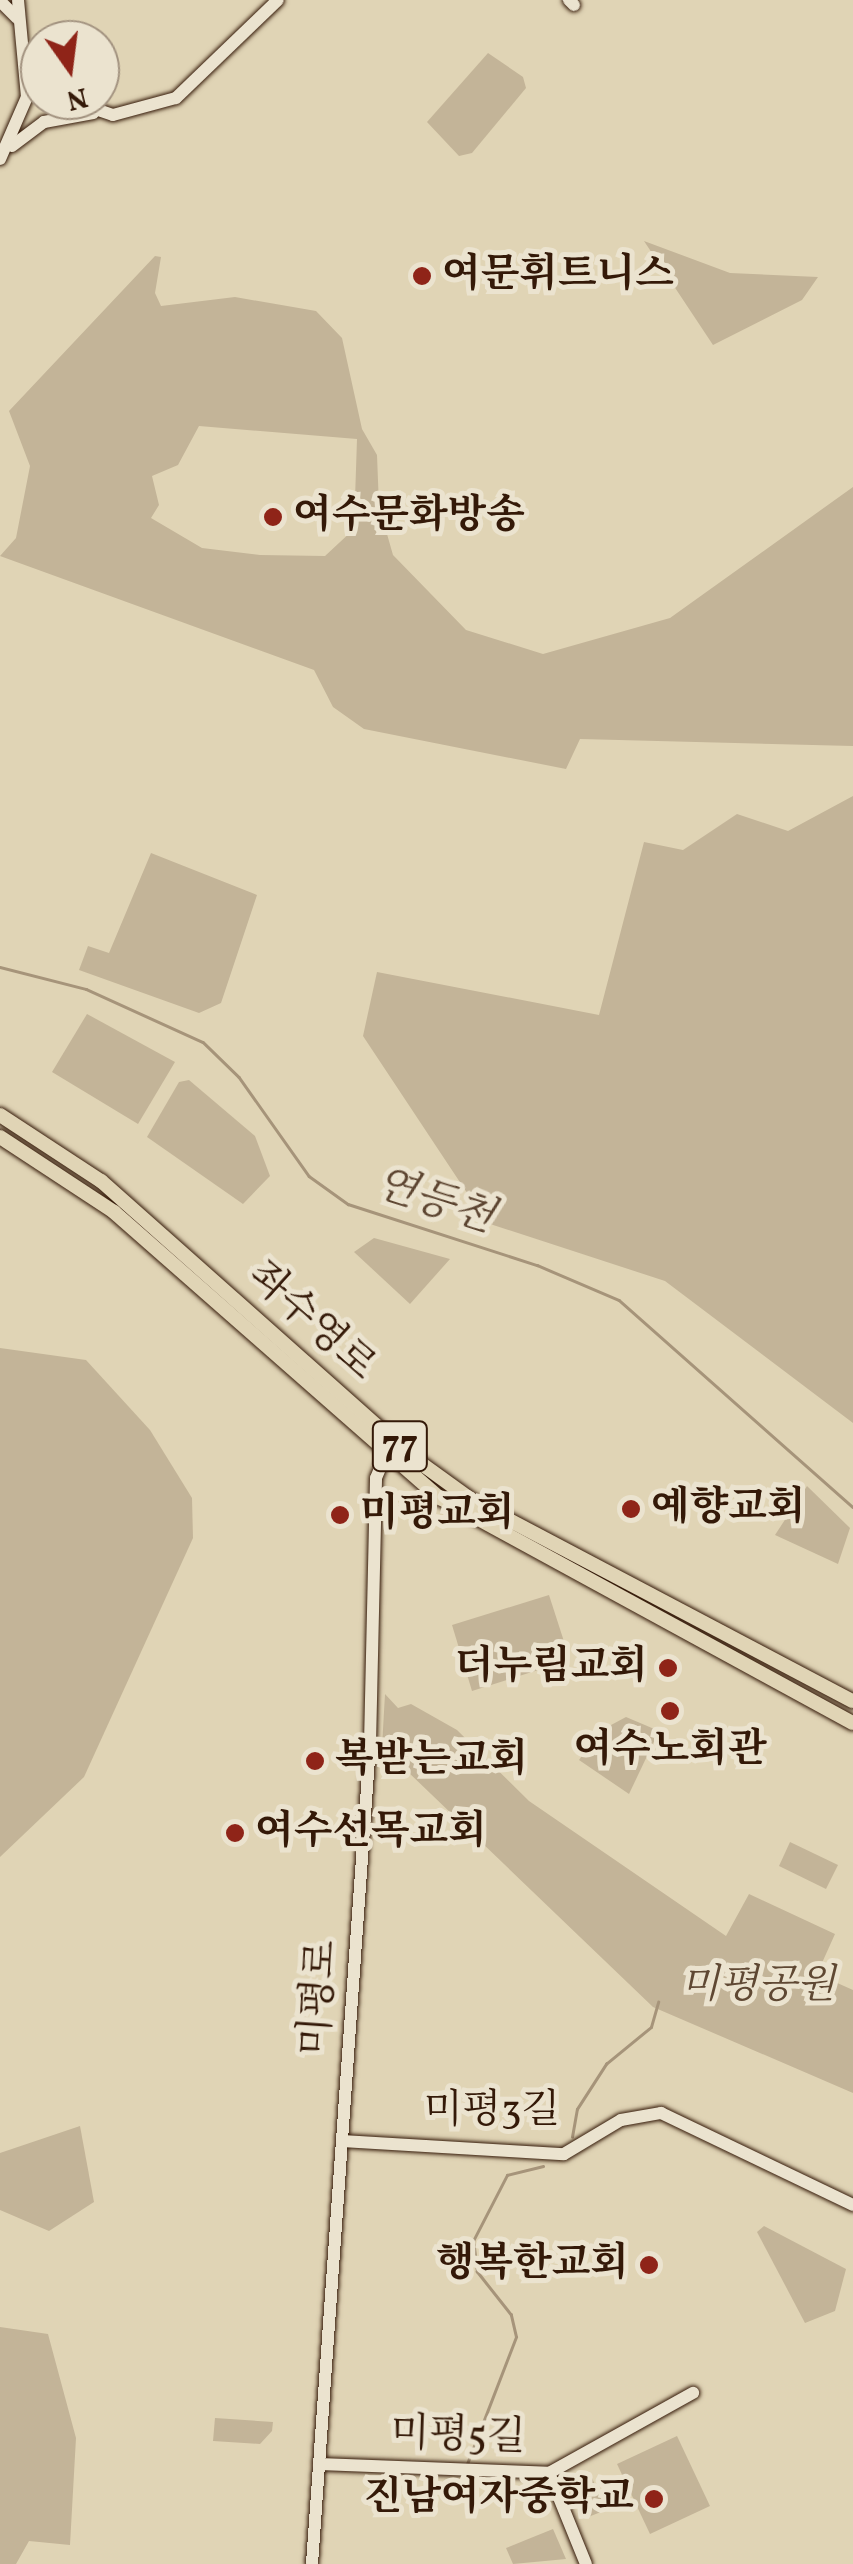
<!DOCTYPE html>
<html>
<head>
<meta charset="utf-8">
<style>
  body { margin:0 }
  #map { position:relative; width:853px; height:2564px; overflow:hidden; background:#e0d4b5; font-family:Vollkorn,"Noto Serif KR",serif }
  div>[style] { position:absolute }
  .green>* { inset:0; background:#c3b498 }
  .stream>* { height:2.5px; margin:-1.25px; padding:0 1.25px; transform-origin:1.25px; border-radius:1.25px; background:#a6947a }
  .roads { filter:drop-shadow(0 0 2px #341908) drop-shadow(0 0 2px #341908) }
  .secondary>* { height:12px; margin:-6px; padding:0 6px; transform-origin:6px; border-radius:6px; background:#ebe3cf }
  .primary>* { height:14px; margin:-7px; padding:0 7px; transform-origin:7px; border-radius:7px; background:#e0d4b5 }
  .dots>* { width:28px; height:28px; translate:-50% -50%; box-sizing:border-box; border:5px solid #ebe3cf; border-radius:50% }
  span { translate:-50% -50%; white-space:nowrap; text-align:center; line-height:1.15; -webkit-text-stroke:10px #ebe3cf; paint-order:stroke }
  .shield-label span { padding:2px 8px; background:#ebe3cf; border:2px solid; border-radius:8px; -webkit-text-stroke-width:0 }
  .shield-label { font-size:38px; color:#341908; font-weight:700 }
  .poi-label { font-size:40px; color:#341908; font-weight:700 }
  .left { translate:0 -50%; text-align:left }
  .right { translate:-100% -50%; text-align:right }
  .street-label { font-size:40px; color:#341908 }
  .park-label { font-size:40px; color:#5f4833; font-style:italic }
  .water-label { font-size:42px; color:#5c4430; font-style:italic }
  .north { position:absolute; left:20px; top:20px; width:100px; height:100px; box-sizing:border-box; background:#ebe3cf; border:2px solid #a2927f; border-radius:50%; rotate:166deg; font-size:28px; font-weight:700; line-height:40px; text-align:center; color:#341908 }
  .north::after { content:''; display:block; margin:auto; width:35px; height:45px; background:#8f2418; clip-path:polygon(50% 0,100% 100%,50% 72%,0 100%) }
</style>
</head>
<body>
<div id="map">
  <div class="green">
    <div style="clip-path:polygon(488px 53px,523px 77px,526px 88px,472px 153px,459px 156px,427px 122px)"></div>
    <div style="clip-path:polygon(644px 241px,730px 273px,818px 277px,802px 300px,713px 345px)"></div>
    <div style="clip-path:polygon(evenodd,155px 256px,161px 257px,155px 293px,161px 306px,235px 297px,316px 311px,342px 338px,362px 429px,377px 455px,379px 506px,393px 555px,466px 630px,543px 654px,670px 618px,853px 487px,853px 746px,580px 739px,566px 769px,364px 729px,333px 707px,314px 670px,0 556px,16px 538px,30px 466px,9px 411px,155px 256px,199px 426px,357px 439px,354px 529px,325px 556px,260px 555px,202px 548px,151px 518px,159px 505px,152px 476px,178px 465px,199px 426px)"></div>
    <div style="clip-path:polygon(853px 796px,853px 1423px,665px 1281px,487px 1223px,363px 1036px,377px 972px,599px 1015px,644px 842px,683px 850px,737px 814px,788px 831px)"></div>
    <div style="clip-path:polygon(151px 853px,257px 895px,221px 1003px,199px 1013px,79px 970px,88px 946px,109px 953px)"></div>
    <div style="clip-path:polygon(87px 1014px,175px 1062px,138px 1124px,52px 1072px)"></div>
    <div style="clip-path:polygon(189px 1080px,255px 1136px,270px 1176px,243px 1204px,147px 1137px,179px 1082px)"></div>
    <div style="clip-path:polygon(374px 1238px,450px 1259px,410px 1304px,354px 1252px)"></div>
    <div style="clip-path:polygon(0 1348px,86px 1360px,150px 1430px,192px 1498px,193px 1538px,84px 1777px,0 1857px)"></div>
    <div style="clip-path:polygon(807px 1486px,850px 1528px,838px 1564px,775px 1535px)"></div>
    <div style="clip-path:polygon(549px 1595px,570px 1660px,472px 1691px,452px 1625px)"></div>
    <div style="clip-path:polygon(385px 1694px,398px 1708px,411px 1704px,457px 1730px,529px 1801px,726px 1936px,749px 1894px,835px 1934px,817px 1974px,853px 1990px,853px 2093px,653px 2007px,382px 1747px)"></div>
    <div style="clip-path:polygon(626px 1717px,659px 1731px,629px 1794px,579px 1760px,598px 1732px)"></div>
    <div style="clip-path:polygon(790px 1842px,838px 1865px,826px 1889px,779px 1866px)"></div>
    <div style="clip-path:polygon(80px 2126px,94px 2202px,49px 2231px,0 2210px,0 2153px)"></div>
    <div style="clip-path:polygon(764px 2226px,846px 2269px,835px 2311px,805px 2323px,757px 2232px)"></div>
    <div style="clip-path:polygon(0 2327px,48px 2334px,76px 2438px,70px 2545px,29px 2541px,16px 2564px,0 2564px)"></div>
    <div style="clip-path:polygon(215px 2418px,273px 2422px,272px 2431px,260px 2444px,213px 2441px)"></div>
    <div style="clip-path:polygon(677px 2436px,710px 2506px,650px 2534px,617px 2464px)"></div>
    <div style="clip-path:polygon(589px 2471px,606px 2510px,583px 2519px,567px 2481px)"></div>
    <div style="clip-path:polygon(553px 2529px,566px 2559px,513px 2564px,506px 2548px)"></div>
  </div>
  <div class="stream">
    <div style="left:0;top:967px;width:89px;rotate:14.3deg"></div>
    <div style="left:86px;top:989px;width:128px;rotate:24.4deg"></div>
    <div style="left:203px;top:1042px;width:50px;rotate:44.2deg"></div>
    <div style="left:239px;top:1077px;width:121px;rotate:54.7deg"></div>
    <div style="left:309px;top:1176px;width:48px;rotate:35.7deg"></div>
    <div style="left:348px;top:1204px;width:199px;rotate:17.9deg"></div>
    <div style="left:537px;top:1265px;width:89px;rotate:23.1deg"></div>
    <div style="left:619px;top:1300px;width:312px;rotate:41.5deg"></div>
    <div style="left:572px;top:2137px;width:28px;rotate:-80deg"></div>
    <div style="left:577px;top:2109px;width:54px;rotate:-57.2deg"></div>
    <div style="left:606px;top:2064px;width:58px;rotate:-39.4deg"></div>
    <div style="left:651px;top:2027px;width:26px;rotate:-74deg"></div>
    <div style="left:467px;top:2464px;width:136px;rotate:-68.9deg"></div>
    <div style="left:516px;top:2337px;width:23px;rotate:-103deg"></div>
    <div style="left:511px;top:2315px;width:55px;rotate:-128.3deg"></div>
    <div style="left:477px;top:2272px;width:31px;rotate:-97deg"></div>
    <div style="left:473px;top:2241px;width:74px;rotate:-62.7deg"></div>
    <div style="left:507px;top:2175px;width:37px;rotate:-14deg"></div>
  </div>
  <div class="roads">
    <div class="secondary">
      <div style="left:569px;top:0;width:7px;rotate:45deg"></div>
      <div style="left:0;top:1px;width:24px;rotate:45deg"></div>
      <div style="left:69px;top:100px;width:46px;rotate:18.8deg"></div>
      <div style="left:113px;top:115px;width:65px;rotate:-15.1deg"></div>
      <div style="left:176px;top:98px;width:141px;rotate:-43.9deg"></div>
      <div style="left:12px;top:146px;width:40px;rotate:-37deg"></div>
      <div style="left:44px;top:122px;width:50px;rotate:-10.4deg"></div>
      <div style="left:0;top:159px;width:68px;rotate:-66.5deg"></div>
      <div style="left:27px;top:97px;width:97px;rotate:-95.3deg"></div>
      <div style="left:342px;top:2141px;width:222px;rotate:3.4deg"></div>
      <div style="left:564px;top:2154px;width:66px;rotate:-30.8deg"></div>
      <div style="left:621px;top:2120px;width:41px;rotate:-9.9deg"></div>
      <div style="left:661px;top:2113px;width:213px;rotate:25.6deg"></div>
      <div style="left:319px;top:2464px;width:230px;rotate:2.2deg"></div>
      <div style="left:549px;top:2473px;width:165px;rotate:-29.1deg"></div>
      <div style="left:549px;top:2473px;width:98px;rotate:67.9deg"></div>
      <div style="left:312px;top:2564px;width:822px;rotate:-85.95deg"></div>
      <div style="left:370px;top:1744px;width:266px;rotate:-88.7deg"></div>
      <div style="left:376px;top:1478px;width:38px;rotate:-67deg"></div>
    </div>
    <div class="primary">
      <div style="left:0;top:1115px;width:121px;rotate:33.2deg"></div>
      <div style="left:101px;top:1181px;width:411px;rotate:41.6deg"></div>
      <div style="left:408px;top:1454px;width:80px;rotate:35.9deg"></div>
      <div style="left:473px;top:1501px;width:429px;rotate:27.8deg"></div>
      <div style="left:0;top:1137px;width:136px;rotate:33.3deg"></div>
      <div style="left:114px;top:1212px;width:434px;rotate:41.3deg"></div>
      <div style="left:440px;top:1498px;width:470px;rotate:28.6deg"></div>
    </div>
  </div>
  <div class="dots">
    <div style="left:422px;top:276px;background:#8f2418"></div>
    <div style="left:273px;top:517px;background:#8f2418"></div>
    <div style="left:631px;top:1509px;background:#8f2418"></div>
    <div style="left:340px;top:1515px;background:#8f2418"></div>
    <div style="left:668px;top:1668px;background:#8f2418"></div>
    <div style="left:670px;top:1711px;background:#8f2418"></div>
    <div style="left:315px;top:1761px;background:#8f2418"></div>
    <div style="left:235px;top:1833px;background:#8f2418"></div>
    <div style="left:649px;top:2265px;background:#8f2418"></div>
    <div style="left:654px;top:2499px;background:#8f2418"></div>
  </div>
  <div class="shield-label">
    <span style="left:400px;top:1446px">77</span>
  </div>
  <div class="poi-label">
    <span class="left" style="left:442px;top:276px">여문휘트니스</span>
    <span class="left" style="left:293px;top:517px">여수문화방송</span>
    <span class="left" style="left:651px;top:1509px">예향교회</span>
    <span class="left" style="left:360px;top:1515px">미평교회</span>
    <span class="right" style="left:648px;top:1668px">더누림교회</span>
    <span style="left:670px;top:1751px">여수노회관</span>
    <span class="left" style="left:335px;top:1761px">복받는교회</span>
    <span class="left" style="left:255px;top:1833px">여수선목교회</span>
    <span class="right" style="left:629px;top:2265px">행복한교회</span>
    <span class="right" style="left:634px;top:2499px">진남여자중학교</span>
  </div>
  <div class="street-label">
    <span style="left:311px;top:1322px;rotate:42deg">좌수영로</span>
    <span style="left:320px;top:1998px;rotate:-86deg">미평로</span>
    <span style="left:492px;top:2112px">미평3길</span>
    <span style="left:458px;top:2437px;rotate:2deg">미평5길</span>
  </div>
  <div class="park-label">
    <span style="left:758px;top:1987px">미평공원</span>
  </div>
  <div class="water-label">
    <span style="left:434px;top:1203px;rotate:18deg">연등천</span>
  </div>
  <div class="north">N</div>
</div>
</body>
</html>
